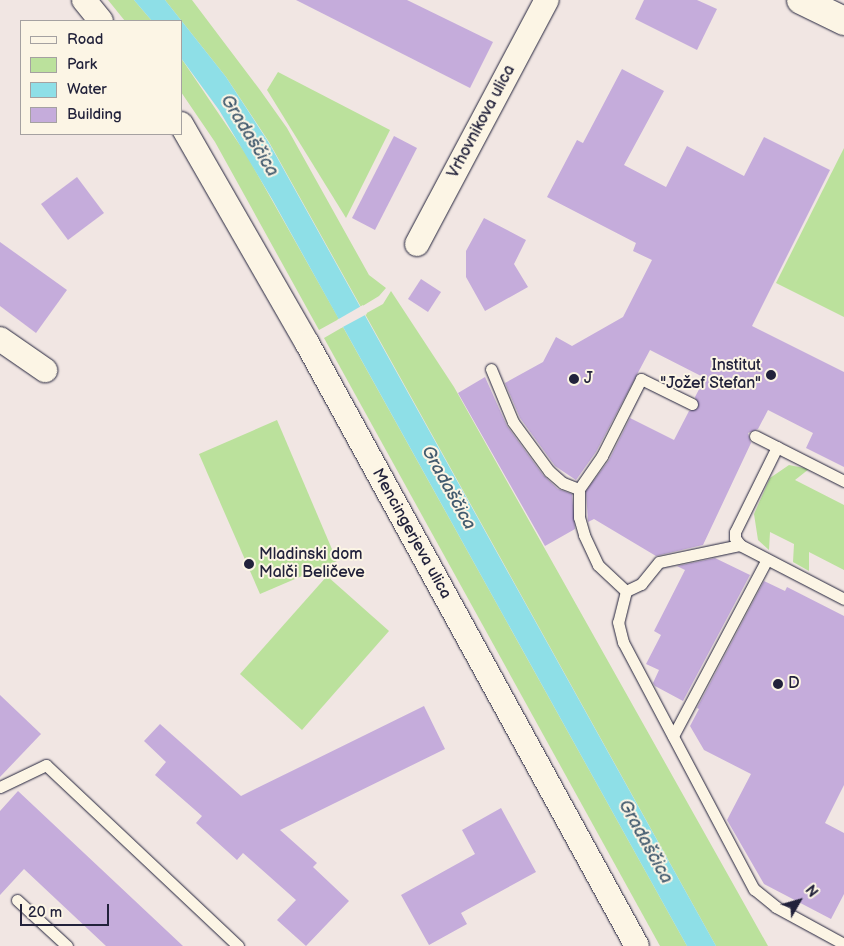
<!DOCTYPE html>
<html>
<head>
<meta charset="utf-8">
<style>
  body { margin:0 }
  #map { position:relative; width:844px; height:946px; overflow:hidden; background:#f1e6e3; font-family:"Balsamiq Sans",sans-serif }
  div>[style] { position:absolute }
  .green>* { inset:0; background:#bbe19c }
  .water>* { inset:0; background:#8edfe7 }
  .pier>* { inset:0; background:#f1e6e3 }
  .building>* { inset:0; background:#c5acdb }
  .roads { filter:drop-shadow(0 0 1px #22223b) drop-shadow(0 0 1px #22223b) }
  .lane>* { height:11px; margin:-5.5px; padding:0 5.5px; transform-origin:5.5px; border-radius:5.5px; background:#fcf5e5 }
  .street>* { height:24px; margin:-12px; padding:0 12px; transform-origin:12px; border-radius:12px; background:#fcf5e5 }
  .secondary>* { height:28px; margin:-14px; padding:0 14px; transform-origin:14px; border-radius:14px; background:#fcf5e5 }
  .dots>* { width:14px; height:14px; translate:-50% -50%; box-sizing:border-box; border:2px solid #fcf5e5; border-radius:50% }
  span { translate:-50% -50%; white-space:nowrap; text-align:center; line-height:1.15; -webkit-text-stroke:4px #fcf5e5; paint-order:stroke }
  .street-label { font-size:16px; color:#22223b }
  .poi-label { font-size:16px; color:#22223b }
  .right { translate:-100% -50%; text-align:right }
  .left { translate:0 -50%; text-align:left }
  .water-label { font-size:18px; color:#425b6f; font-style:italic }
  .legend { position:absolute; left:20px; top:20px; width:162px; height:115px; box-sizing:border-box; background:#fcf5e5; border:1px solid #a5a1a1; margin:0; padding:6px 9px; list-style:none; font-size:15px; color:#22223b }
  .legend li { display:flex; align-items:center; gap:10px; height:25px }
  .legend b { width:25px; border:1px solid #a5a1a1 }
  .north { position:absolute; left:774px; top:876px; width:50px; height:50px; -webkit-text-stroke:4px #fcf5e5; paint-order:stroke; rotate:52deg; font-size:14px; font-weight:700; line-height:20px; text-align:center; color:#22223b }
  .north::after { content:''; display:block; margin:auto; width:18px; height:22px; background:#22223b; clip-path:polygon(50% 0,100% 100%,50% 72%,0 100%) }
  .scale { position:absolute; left:20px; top:904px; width:89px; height:22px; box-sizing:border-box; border:2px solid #22223b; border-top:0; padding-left:6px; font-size:15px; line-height:18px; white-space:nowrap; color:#22223b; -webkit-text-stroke:4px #fcf5e5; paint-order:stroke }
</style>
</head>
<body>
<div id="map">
  <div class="green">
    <div style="clip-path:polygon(108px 0,134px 0,152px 21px,125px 21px)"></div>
    <div style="clip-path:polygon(165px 0,192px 0,260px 90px,287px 128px,369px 275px,386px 288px,379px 296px,361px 307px,269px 142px,226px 77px)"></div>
    <div style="clip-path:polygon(181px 58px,246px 154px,339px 319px,319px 330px,215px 142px,181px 92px)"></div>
    <div style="clip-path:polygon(278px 72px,390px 130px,346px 218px,267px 90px)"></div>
    <div style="clip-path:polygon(844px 148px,844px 317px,776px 283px)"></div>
    <div style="clip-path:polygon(391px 291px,454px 387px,768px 946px,716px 946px,365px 314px,383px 304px)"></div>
    <div style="clip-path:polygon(343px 327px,687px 946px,660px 946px,324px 338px)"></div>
    <div style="clip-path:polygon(277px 420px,337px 561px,260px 594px,199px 454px)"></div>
    <div style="clip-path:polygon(789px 465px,809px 469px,795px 480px,844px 505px,844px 570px,809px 552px,809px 571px,793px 562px,794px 544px,770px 532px,769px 550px,758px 540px,754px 514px,770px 478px)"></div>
    <div style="clip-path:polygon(327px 576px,389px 631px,302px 730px,240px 674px)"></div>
  </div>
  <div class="water">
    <div style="clip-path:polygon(134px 0,165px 0,226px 77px,269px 143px,716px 946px,687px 946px,272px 199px,219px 110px,181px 58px,181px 21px,152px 21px)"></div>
  </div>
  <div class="pier">
    <div style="clip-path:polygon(363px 305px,367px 314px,341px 328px,337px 320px)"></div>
  </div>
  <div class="building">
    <div style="clip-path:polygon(296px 0,407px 0,493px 42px,470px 88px)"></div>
    <div style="clip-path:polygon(644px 0,697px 0,717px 9px,697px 50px,635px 19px)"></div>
    <div style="clip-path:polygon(622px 69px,664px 91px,624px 165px,666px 187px,687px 146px,744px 176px,764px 137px,830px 170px,752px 326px,844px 372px,844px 467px,806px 448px,813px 433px,768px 410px,758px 429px,748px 433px,751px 443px,703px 545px,656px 556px,594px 519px,588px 522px,586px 491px,609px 460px,630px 418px,674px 440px,689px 411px,698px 408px,695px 397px,705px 378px,650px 350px,596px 452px,576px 480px,555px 466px,520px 418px,505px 383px,543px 362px,556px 337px,572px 346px,623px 317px,652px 260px,633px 251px,636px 243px,547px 197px,577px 140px,583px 143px)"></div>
    <div style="clip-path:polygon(394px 136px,417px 148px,375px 230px,352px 218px)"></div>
    <div style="clip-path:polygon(77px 177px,104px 213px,68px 240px,41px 204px)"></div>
    <div style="clip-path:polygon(484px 218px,526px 240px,514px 264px,528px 287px,485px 311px,466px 277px,466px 251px)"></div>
    <div style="clip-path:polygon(0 242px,67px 290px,36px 333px,0 306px)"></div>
    <div style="clip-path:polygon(421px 279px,441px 292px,428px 312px,408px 299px)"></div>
    <div style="clip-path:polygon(485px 377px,507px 426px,543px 475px,558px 489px,572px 494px,575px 529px,545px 546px,458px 393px)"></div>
    <div style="clip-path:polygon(715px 558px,750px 575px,683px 701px,655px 686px,653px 683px,659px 670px,646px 664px,661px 635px,654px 631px,685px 570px,677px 566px)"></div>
    <div style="clip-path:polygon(764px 581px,785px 591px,787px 587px,844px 616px,844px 785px,825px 823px,844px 833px,844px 894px,831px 919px,764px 884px,727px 820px,751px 774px,704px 750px,690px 726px,699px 709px,697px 708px)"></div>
    <div style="clip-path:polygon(0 695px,41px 734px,0 777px)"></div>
    <div style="clip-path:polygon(424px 706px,445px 749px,280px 830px,317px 863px,313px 867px,349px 901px,306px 946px,277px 920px,296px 900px,243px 853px,237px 860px,196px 823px,202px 816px,155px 775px,166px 762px,144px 741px,160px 724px,241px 796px)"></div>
    <div style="clip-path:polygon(18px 791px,183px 946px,106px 946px,24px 869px,0 895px,0 811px)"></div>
    <div style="clip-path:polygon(501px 808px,536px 872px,461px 913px,467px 924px,429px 945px,401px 895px,475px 854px,462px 830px)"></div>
  </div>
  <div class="roads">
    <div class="lane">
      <div style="left:491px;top:369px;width:57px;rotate:67.5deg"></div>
      <div style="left:513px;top:422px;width:61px;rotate:53.7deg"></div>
      <div style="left:549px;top:471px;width:18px;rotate:41deg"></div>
      <div style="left:563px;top:483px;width:17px;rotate:21deg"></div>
      <div style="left:692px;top:404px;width:57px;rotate:-153.9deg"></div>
      <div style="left:641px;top:379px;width:86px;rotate:116.9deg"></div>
      <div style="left:602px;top:456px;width:40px;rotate:124.9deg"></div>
      <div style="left:579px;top:489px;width:28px;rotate:90deg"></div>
      <div style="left:579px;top:517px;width:19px;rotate:74deg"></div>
      <div style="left:584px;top:535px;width:33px;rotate:65deg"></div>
      <div style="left:598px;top:565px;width:38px;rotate:43deg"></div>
      <div style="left:626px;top:591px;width:17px;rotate:-25deg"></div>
      <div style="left:641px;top:584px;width:28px;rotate:-51deg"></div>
      <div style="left:659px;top:562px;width:83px;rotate:-11.9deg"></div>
      <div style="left:755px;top:436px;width:100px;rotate:26.8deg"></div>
      <div style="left:777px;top:447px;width:95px;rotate:116.3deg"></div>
      <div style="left:735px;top:532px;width:6px;rotate:90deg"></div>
      <div style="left:735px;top:538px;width:9px;rotate:54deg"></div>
      <div style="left:740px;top:545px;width:117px;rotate:27.4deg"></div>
      <div style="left:626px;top:591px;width:32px;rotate:104deg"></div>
      <div style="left:618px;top:622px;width:21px;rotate:76deg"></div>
      <div style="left:623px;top:642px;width:280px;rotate:62.1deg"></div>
      <div style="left:754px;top:889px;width:28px;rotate:39deg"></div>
      <div style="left:776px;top:907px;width:77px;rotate:28.6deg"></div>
      <div style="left:673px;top:736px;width:200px;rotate:-62deg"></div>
      <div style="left:0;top:787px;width:51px;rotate:-25.6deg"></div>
      <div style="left:46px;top:765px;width:264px;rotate:43.3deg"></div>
      <div style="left:17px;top:900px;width:68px;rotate:42.6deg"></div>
    </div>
    <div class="street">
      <div style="left:84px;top:0;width:27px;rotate:51deg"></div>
      <div style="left:181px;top:124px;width:253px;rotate:60.1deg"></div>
      <div style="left:307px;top:343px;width:687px;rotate:61.31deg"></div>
      <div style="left:417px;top:244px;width:276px;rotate:-62deg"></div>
      <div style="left:0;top:339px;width:55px;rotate:34.6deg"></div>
    </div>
    <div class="secondary">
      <div style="left:801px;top:0;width:48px;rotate:26deg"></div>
    </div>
  </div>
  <div class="dots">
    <div style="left:771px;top:375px;background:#22223b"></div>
    <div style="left:574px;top:379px;background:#22223b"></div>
    <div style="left:249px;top:564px;background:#22223b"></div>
    <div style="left:778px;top:684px;background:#22223b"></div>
  </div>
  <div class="street-label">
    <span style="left:482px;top:122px;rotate:-62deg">Vrhovnikova ulica</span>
    <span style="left:411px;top:534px;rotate:61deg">Mencingerjeva ulica</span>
  </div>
  <div class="poi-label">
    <span class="right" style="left:761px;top:375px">Institut<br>"Jožef Stefan"</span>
    <span class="left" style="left:584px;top:379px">J</span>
    <span class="left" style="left:259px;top:564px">Mladinski dom<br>Malči Beličeve</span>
    <span class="left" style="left:788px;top:684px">D</span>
  </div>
  <div class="water-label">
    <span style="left:249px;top:136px;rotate:58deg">Gradaščica</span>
    <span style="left:448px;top:488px;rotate:61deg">Gradaščica</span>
    <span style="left:645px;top:842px;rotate:61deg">Gradaščica</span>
  </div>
  <ul class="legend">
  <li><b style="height:6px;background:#fcf5e5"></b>Road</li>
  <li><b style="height:14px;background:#bbe19c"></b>Park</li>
  <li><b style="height:14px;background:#8edfe7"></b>Water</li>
  <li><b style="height:14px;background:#c5acdb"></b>Building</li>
  </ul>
  <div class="north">N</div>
  <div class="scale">20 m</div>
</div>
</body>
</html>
